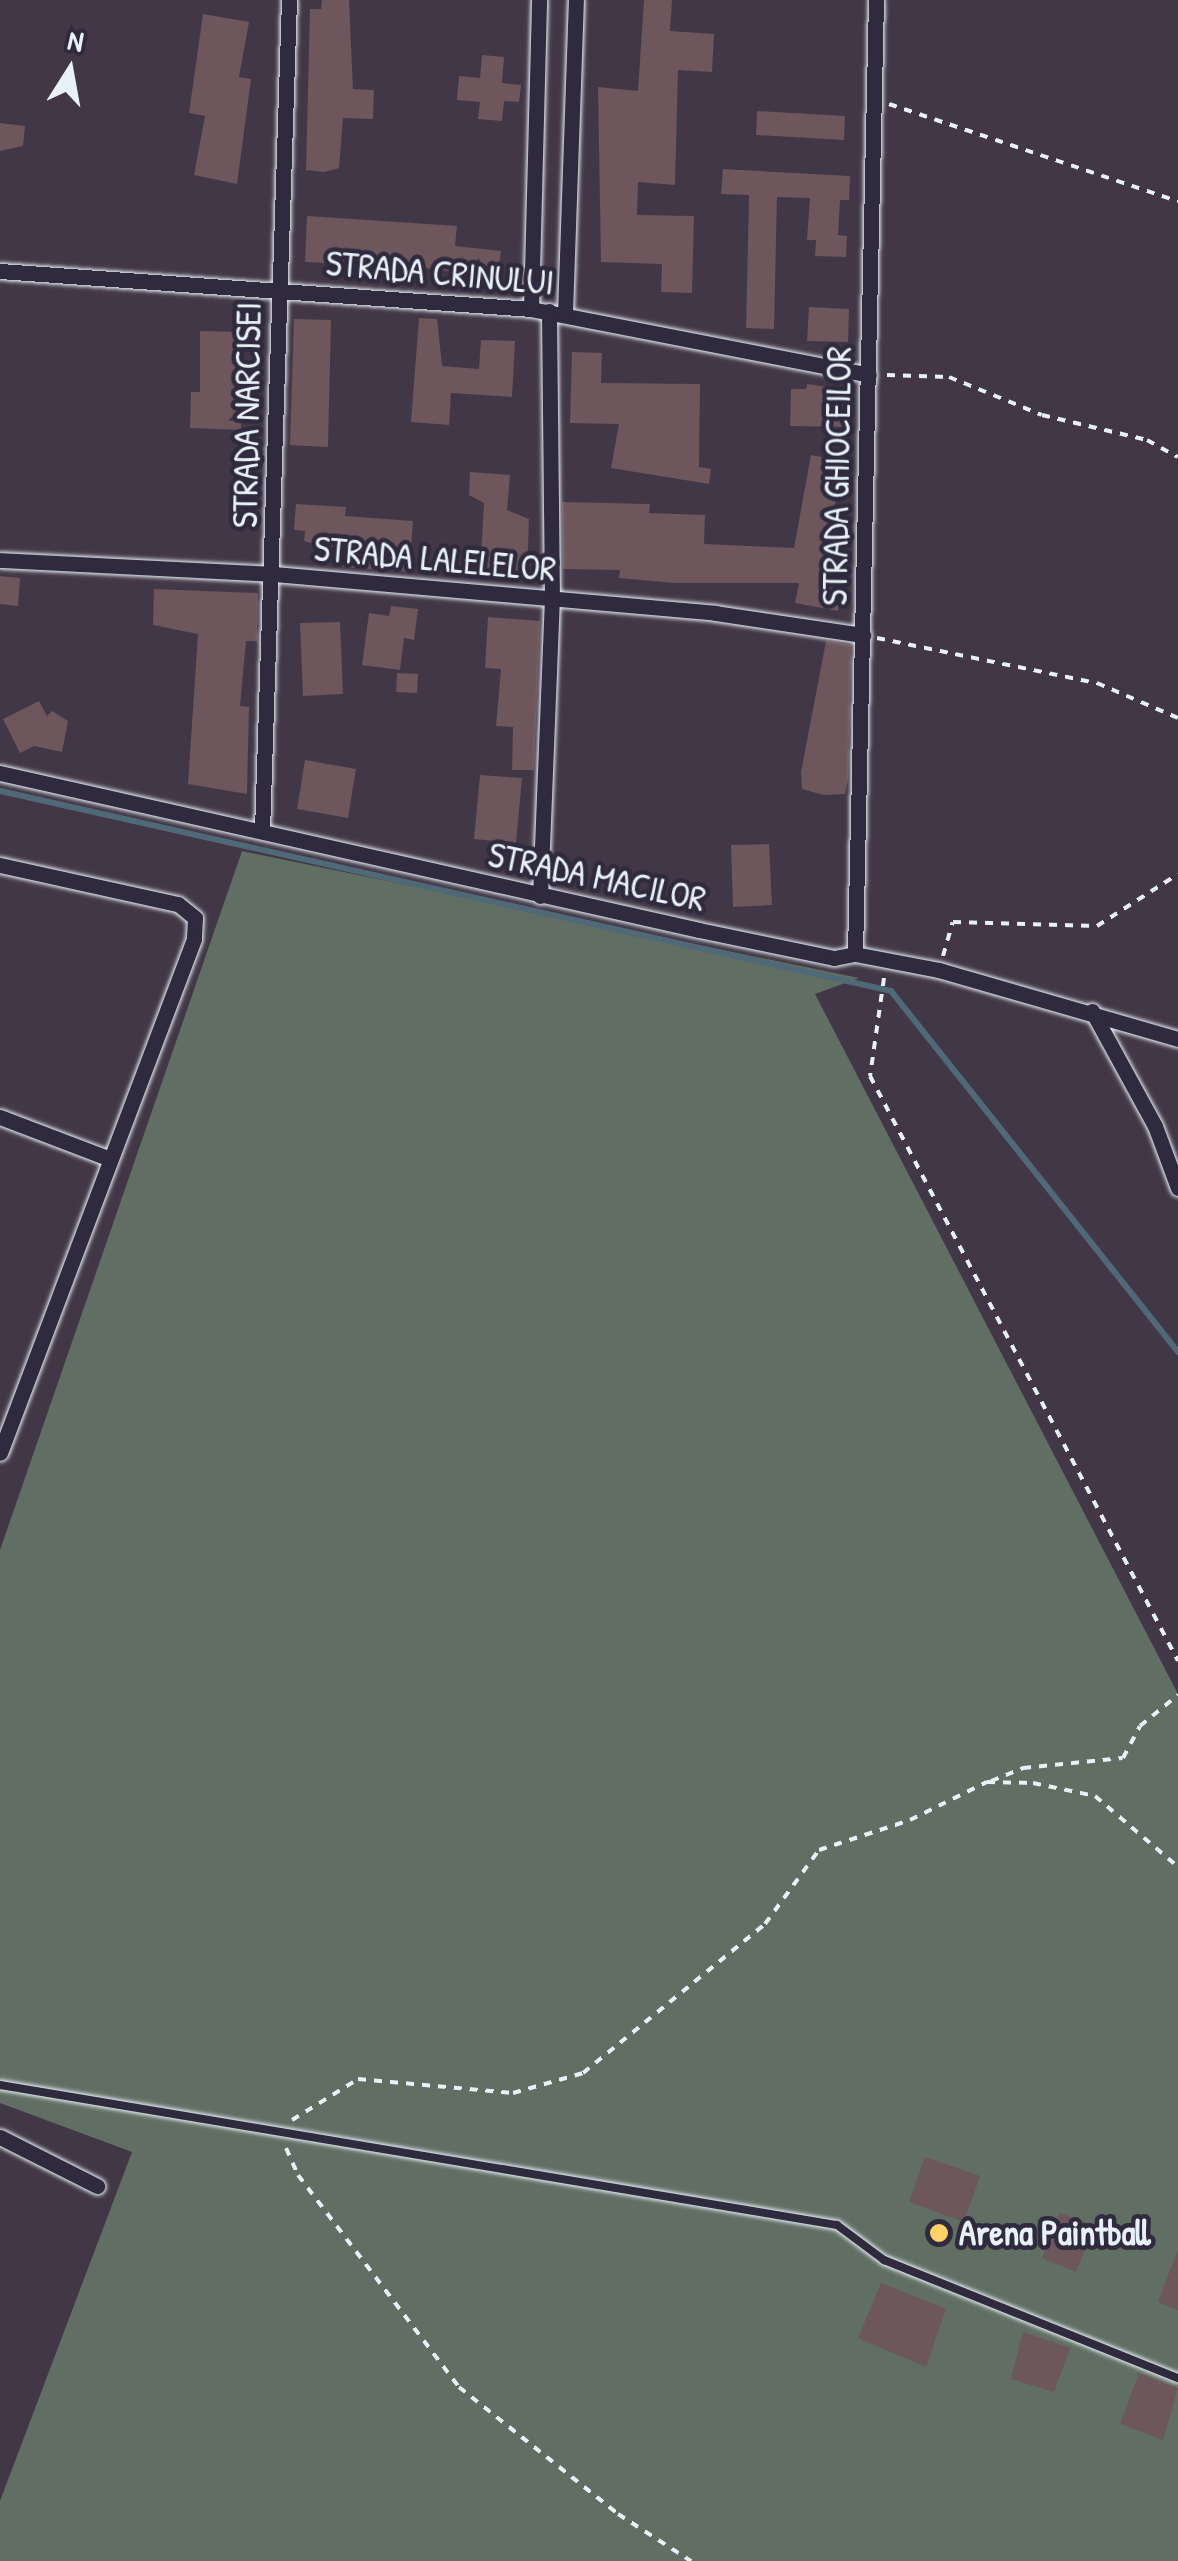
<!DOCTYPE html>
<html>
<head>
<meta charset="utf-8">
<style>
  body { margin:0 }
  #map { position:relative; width:1178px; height:2561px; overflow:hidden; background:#423746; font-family:"Patrick Hand",sans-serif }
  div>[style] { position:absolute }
  .green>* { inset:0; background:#616e63 }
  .stream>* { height:6px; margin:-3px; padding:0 3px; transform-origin:3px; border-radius:3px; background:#506978 }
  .building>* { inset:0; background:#6d565c }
  .path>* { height:4px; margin-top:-2px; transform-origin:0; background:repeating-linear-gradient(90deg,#e8f1f8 0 8px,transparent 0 16px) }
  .roads { filter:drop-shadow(0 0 2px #e8f1f8) drop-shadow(0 0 2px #e8f1f8) }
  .lane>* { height:8px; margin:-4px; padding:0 4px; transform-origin:4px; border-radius:4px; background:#2f2a3d }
  .street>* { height:15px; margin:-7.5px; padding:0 7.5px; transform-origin:7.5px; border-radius:7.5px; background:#2f2a3d }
  .dots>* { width:28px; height:28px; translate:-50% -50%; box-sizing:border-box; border:5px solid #2f2a3d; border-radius:50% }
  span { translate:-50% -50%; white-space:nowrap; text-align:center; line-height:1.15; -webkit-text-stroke:9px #2f2a3d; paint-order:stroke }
  .street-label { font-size:35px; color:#e8f1f8 }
  .poi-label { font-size:35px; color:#e8f1f8; font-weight:700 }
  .left { translate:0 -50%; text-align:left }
  .north { position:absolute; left:20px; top:20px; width:100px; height:100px; -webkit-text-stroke:8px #2f2a3d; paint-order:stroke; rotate:11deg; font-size:28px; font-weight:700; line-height:40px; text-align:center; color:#e8f1f8 }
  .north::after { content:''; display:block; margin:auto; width:35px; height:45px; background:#e8f1f8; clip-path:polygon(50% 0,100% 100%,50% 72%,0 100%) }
</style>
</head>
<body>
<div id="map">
  <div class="green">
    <div style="clip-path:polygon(242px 851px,859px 978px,815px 994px,1178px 1694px,1178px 2561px,0 2561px,0 2501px,132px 2152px,0 2103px,0 1550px)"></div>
  </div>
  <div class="stream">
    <div style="left:0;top:791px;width:913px;rotate:12.65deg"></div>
    <div style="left:891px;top:991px;width:461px;rotate:51.5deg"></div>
  </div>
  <div class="building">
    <div style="clip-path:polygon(322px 0,349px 0,353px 89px,374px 90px,373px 119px,343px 118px,339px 168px,324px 172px,306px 170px,310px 9px,321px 9px)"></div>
    <div style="clip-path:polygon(644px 0,672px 0,670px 31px,714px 34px,712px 72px,678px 70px,675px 185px,638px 182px,637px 215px,694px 216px,692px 293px,661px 292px,662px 264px,601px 262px,598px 87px,638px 91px)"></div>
    <div style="clip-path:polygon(203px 14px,249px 22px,239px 77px,251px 79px,237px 184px,194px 175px,205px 116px,189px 113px)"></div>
    <div style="clip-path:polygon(482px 55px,504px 57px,502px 83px,521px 85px,519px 102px,504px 101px,502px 121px,478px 119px,480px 102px,457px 100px,459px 76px,480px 78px)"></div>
    <div style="clip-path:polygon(757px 111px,845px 116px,844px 140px,756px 135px)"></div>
    <div style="clip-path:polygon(0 123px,25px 126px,23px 146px,0 151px)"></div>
    <div style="clip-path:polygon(723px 169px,850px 176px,849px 200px,840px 200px,838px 235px,847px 236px,846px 257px,815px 256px,816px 240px,807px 240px,810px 198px,777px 197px,774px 329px,746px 328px,749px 195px,721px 194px)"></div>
    <div style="clip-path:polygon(307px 216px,457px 226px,455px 246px,501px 251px,498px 277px,344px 258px,344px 264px,305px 262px)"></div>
    <div style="clip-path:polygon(809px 307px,849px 309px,848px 342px,807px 341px)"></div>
    <div style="clip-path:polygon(419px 318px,437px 319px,442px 366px,479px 369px,481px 340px,515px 341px,512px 397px,451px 393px,449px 425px,411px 422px)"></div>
    <div style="clip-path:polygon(294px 319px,331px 320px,328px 447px,290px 445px)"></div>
    <div style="clip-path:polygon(200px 331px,241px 332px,241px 430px,190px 428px,191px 392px,200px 392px)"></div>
    <div style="clip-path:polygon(572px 352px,602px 353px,601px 383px,700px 384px,699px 467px,711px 469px,709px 484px,611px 468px,619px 424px,570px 423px)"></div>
    <div style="clip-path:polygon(807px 384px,850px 390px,849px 427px,790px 426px,791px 389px,806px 389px)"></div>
    <div style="clip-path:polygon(811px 455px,843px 461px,834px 509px,844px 511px,829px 579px,843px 582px,838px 611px,795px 603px,799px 583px,674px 583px,619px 578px,620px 570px,563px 569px,562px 502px,650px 504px,649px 513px,705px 515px,704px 544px,794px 548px)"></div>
    <div style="clip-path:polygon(470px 472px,510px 475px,507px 510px,529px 519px,527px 574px,480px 572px,484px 503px,469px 495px)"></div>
    <div style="clip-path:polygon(296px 504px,346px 507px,345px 516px,413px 521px,409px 572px,343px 567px,345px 553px,304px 541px,305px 531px,294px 530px)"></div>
    <div style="clip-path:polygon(0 576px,20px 578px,18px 606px,0 604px)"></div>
    <div style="clip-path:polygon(154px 589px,258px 593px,257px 641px,246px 641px,240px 706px,249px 707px,247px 794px,188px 784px,198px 634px,153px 625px)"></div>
    <div style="clip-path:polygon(391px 606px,418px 609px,414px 640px,404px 638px,400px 670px,362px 665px,369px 613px,389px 616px)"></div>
    <div style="clip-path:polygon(488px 617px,540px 621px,534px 770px,512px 770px,513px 727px,496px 726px,501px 669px,485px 668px)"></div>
    <div style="clip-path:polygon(340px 622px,343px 694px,303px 696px,300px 623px)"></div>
    <div style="clip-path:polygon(826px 641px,851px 645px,848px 779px,845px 794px,824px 795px,802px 789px,801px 772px)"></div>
    <div style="clip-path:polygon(397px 673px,418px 674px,417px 693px,396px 692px)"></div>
    <div style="clip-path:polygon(39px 701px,47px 716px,52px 711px,68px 721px,62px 752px,34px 746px,20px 753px,3px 719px)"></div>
    <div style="clip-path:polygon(305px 760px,356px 769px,348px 818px,297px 809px)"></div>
    <div style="clip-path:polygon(480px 775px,522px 778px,516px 843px,474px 839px)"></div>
    <div style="clip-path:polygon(769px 844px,772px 905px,733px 907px,731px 845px)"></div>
    <div style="clip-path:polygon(925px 2157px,980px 2176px,964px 2222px,909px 2202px)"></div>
    <div style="clip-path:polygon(1060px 2213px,1095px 2226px,1076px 2272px,1042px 2258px)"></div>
    <div style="clip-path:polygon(1177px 2252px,1178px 2252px,1178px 2310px,1158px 2302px)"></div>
    <div style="clip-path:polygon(881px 2283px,946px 2309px,926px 2367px,858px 2338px)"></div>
    <div style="clip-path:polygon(1023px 2332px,1070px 2348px,1054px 2392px,1011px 2379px)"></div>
    <div style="clip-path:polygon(1139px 2373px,1178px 2388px,1163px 2440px,1120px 2424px)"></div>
  </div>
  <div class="path">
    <div style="left:889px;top:104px;width:305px;rotate:18.6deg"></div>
    <div style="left:887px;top:375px;width:62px;rotate:1.8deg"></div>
    <div style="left:949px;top:377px;width:100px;rotate:22.2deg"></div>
    <div style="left:1042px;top:415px;width:108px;rotate:13.4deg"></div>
    <div style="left:1147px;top:440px;width:35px;rotate:29deg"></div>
    <div style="left:877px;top:638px;width:225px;rotate:11.6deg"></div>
    <div style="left:1097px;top:683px;width:88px;rotate:23.4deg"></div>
    <div style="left:943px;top:956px;width:35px;rotate:-74deg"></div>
    <div style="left:953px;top:922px;width:144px;rotate:1.6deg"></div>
    <div style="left:1097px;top:926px;width:96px;rotate:-32.7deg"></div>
    <div style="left:884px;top:978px;width:99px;rotate:98.1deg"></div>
    <div style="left:870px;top:1076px;width:661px;rotate:62.23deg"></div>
    <div style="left:991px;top:1781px;width:35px;rotate:-22deg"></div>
    <div style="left:1023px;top:1768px;width:100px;rotate:-5.7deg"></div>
    <div style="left:1123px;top:1758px;width:36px;rotate:-62deg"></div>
    <div style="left:1140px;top:1726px;width:49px;rotate:-39.2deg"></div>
    <div style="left:292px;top:2120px;width:78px;rotate:-31.8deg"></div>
    <div style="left:358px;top:2079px;width:156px;rotate:5.2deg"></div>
    <div style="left:513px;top:2093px;width:73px;rotate:-15.9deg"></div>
    <div style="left:583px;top:2073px;width:235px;rotate:-39.3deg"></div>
    <div style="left:765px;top:1924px;width:92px;rotate:-53.9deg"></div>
    <div style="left:819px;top:1850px;width:96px;rotate:-18.2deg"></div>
    <div style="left:910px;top:1820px;width:86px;rotate:-26.3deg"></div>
    <div style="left:987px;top:1782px;width:46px;rotate:1.2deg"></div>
    <div style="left:1033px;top:1783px;width:63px;rotate:11.8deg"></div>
    <div style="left:1095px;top:1796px;width:109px;rotate:40.5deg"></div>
    <div style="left:286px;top:2148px;width:30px;rotate:66deg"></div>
    <div style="left:298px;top:2175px;width:266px;rotate:52.8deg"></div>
    <div style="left:459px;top:2387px;width:203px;rotate:38.6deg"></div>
    <div style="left:618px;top:2514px;width:87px;rotate:32.8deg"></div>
  </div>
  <div class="roads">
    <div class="lane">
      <div style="left:0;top:2085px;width:849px;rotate:9.5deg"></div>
      <div style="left:837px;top:2225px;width:59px;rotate:36.7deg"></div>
      <div style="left:884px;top:2260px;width:317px;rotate:21.9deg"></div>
    </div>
    <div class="street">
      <div style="left:0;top:271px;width:532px;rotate:4.09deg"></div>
      <div style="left:531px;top:309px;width:344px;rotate:11deg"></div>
      <div style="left:531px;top:309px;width:309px;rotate:-88.5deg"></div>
      <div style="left:565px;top:313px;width:313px;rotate:-88deg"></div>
      <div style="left:0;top:560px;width:273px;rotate:2.9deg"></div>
      <div style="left:273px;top:574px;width:444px;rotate:5deg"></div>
      <div style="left:715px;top:613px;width:150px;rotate:8.5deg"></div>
      <div style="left:0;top:773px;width:716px;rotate:12.66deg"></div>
      <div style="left:699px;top:930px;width:138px;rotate:11.7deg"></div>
      <div style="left:834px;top:958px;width:21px;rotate:-11deg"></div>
      <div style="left:855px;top:954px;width:86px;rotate:10.8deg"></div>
      <div style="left:939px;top:970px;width:249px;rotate:16.1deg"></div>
      <div style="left:262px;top:831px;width:831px;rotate:-88.14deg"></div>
      <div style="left:0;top:865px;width:182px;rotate:12.4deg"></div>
      <div style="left:178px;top:904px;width:22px;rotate:39deg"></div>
      <div style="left:195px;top:918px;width:21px;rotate:93deg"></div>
      <div style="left:194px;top:939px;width:549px;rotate:110.68deg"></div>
      <div style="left:540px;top:896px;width:296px;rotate:-87.7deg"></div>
      <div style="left:552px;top:600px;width:289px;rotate:-90.6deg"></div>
      <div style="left:855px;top:954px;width:954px;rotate:-88.74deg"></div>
      <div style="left:1092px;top:1011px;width:131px;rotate:61.3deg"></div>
      <div style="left:1155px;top:1126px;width:66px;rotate:69.6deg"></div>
      <div style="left:0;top:1117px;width:118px;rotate:20.9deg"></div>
      <div style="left:0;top:2137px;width:109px;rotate:26.8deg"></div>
    </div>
  </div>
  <div class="dots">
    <div style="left:939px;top:2233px;background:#ffd166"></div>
  </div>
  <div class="street-label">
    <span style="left:440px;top:273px;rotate:5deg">STRADA CRINULUI</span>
    <span style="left:247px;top:415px;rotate:-89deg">STRADA NARCISEI</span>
    <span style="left:837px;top:476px;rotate:-89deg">STRADA GHIOCEILOR</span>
    <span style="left:435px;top:559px;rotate:5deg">STRADA LALELELOR</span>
    <span style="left:597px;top:877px;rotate:12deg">STRADA MACILOR</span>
  </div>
  <div class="poi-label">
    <span class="left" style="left:959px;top:2233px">Arena Paintball</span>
  </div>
  <div class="north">N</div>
</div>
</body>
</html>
